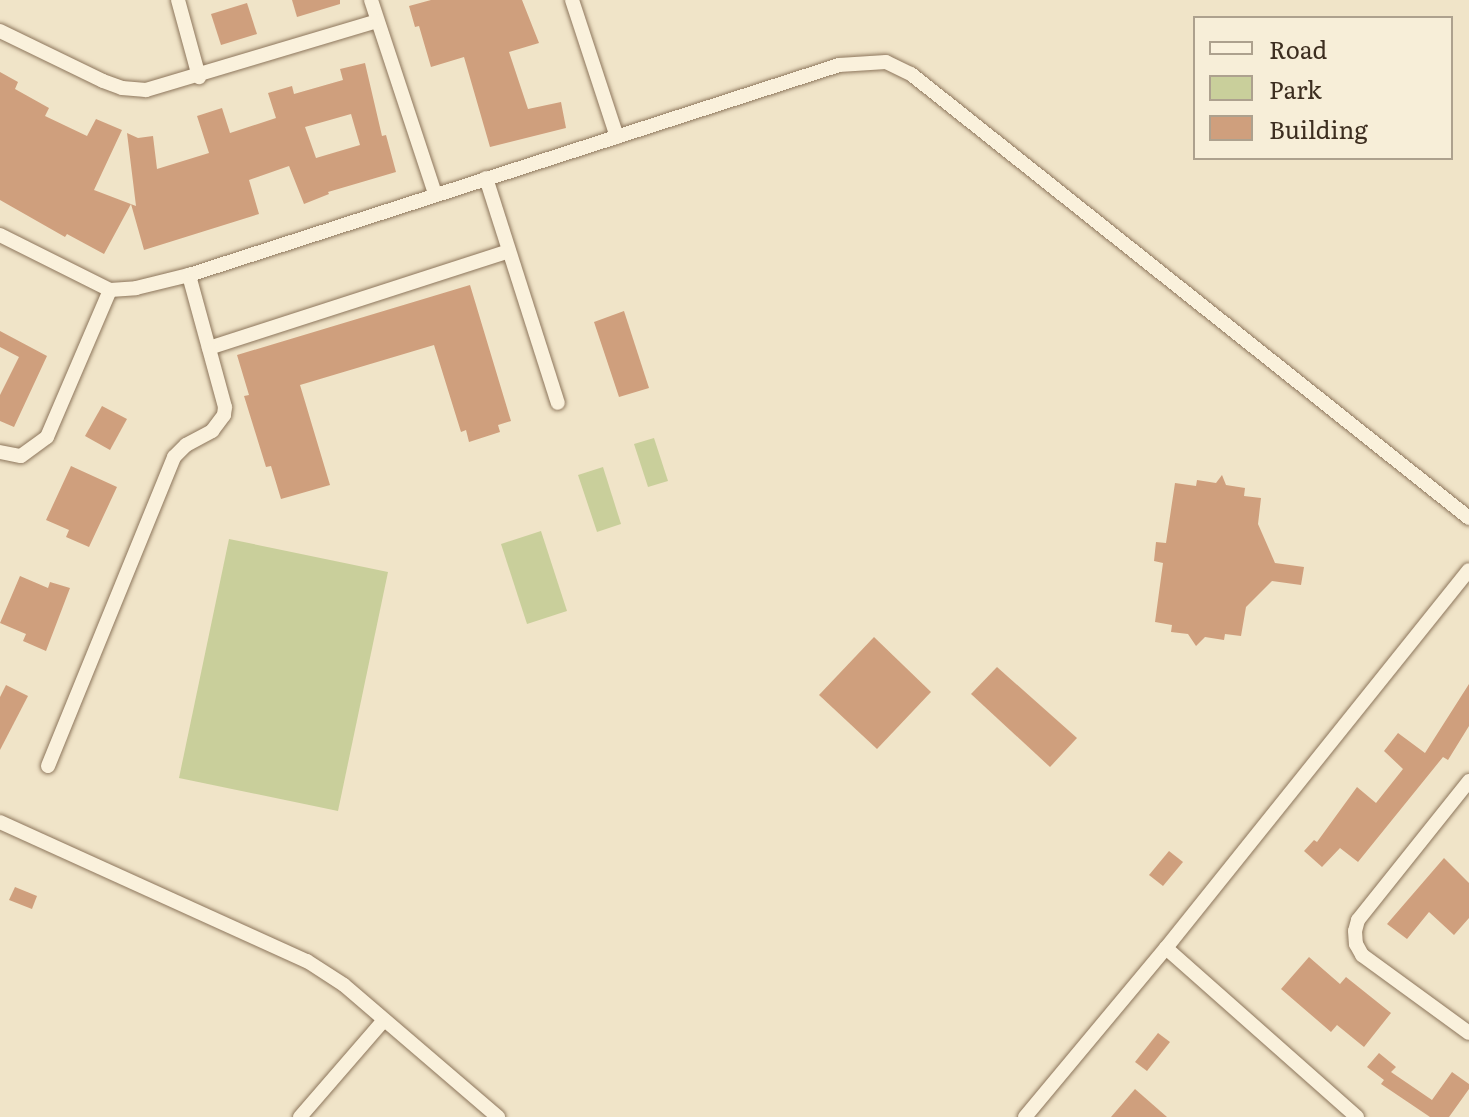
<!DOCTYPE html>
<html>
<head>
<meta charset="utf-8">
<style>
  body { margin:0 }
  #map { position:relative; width:1469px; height:1117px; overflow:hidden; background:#f0e4c8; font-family:Literata,serif }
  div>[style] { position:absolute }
  .green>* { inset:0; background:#c9cf9b }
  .building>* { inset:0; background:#cf9f7d }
  .roads { filter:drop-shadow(0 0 2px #8d765c) drop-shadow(0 0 2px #8d765c) }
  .street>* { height:14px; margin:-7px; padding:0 7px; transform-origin:7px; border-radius:7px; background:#faf1dc }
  span { translate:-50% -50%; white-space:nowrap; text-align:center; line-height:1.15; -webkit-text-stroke:6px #f7eed8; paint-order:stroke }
  .legend { position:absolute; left:1193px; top:16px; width:260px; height:144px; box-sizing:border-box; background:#f7eed8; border:2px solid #ada18e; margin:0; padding:10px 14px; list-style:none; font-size:24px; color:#3d2e20 }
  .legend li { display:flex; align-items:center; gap:16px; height:40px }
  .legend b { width:40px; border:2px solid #ada18e }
</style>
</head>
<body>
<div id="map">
  <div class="green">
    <div style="clip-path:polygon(654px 438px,668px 481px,648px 487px,634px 444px)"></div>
    <div style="clip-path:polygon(603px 467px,621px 524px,597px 532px,578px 475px)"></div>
    <div style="clip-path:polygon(541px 531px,567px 611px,527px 624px,501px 544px)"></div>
    <div style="clip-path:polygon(229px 539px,388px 572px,338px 811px,179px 778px)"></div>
  </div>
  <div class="building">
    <div style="clip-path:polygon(292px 0,340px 0,340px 4px,297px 17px)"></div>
    <div style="clip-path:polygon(431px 0,522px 0,539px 43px,509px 52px,528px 109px,561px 102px,566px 128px,490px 147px,464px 57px,431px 67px,419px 26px,415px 27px,409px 6px)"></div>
    <div style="clip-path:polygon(247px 3px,257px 34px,221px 45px,211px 14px)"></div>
    <div style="clip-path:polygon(evenodd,365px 63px,382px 136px,386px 135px,396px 172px,328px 192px,329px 194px,304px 204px,289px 166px,249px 180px,259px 214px,144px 250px,131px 204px,104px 254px,67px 234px,65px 237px,0 200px,0 72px,18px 82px,15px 89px,49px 108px,45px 116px,87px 136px,96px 119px,122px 130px,94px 190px,136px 206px,127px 133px,138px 138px,153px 136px,157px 169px,209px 153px,197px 116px,222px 108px,230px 133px,276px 118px,268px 93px,292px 86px,294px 94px,343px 80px,340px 69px,365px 63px,351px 114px,360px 145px,316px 158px,305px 127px,351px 114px)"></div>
    <div style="clip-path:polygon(470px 285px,511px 421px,498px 425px,500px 432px,469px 442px,466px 430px,461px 432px,434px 345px,300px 385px,330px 485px,281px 499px,271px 466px,266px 467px,244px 396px,249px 395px,237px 355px)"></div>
    <div style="clip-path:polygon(624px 311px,649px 388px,619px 397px,594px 322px)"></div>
    <div style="clip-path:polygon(0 331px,47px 356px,14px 427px,0 421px,0 395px,19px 357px,0 347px)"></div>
    <div style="clip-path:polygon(102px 406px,127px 419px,110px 450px,85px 436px)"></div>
    <div style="clip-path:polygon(71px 466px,117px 487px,89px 547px,66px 537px,69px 530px,46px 520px)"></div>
    <div style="clip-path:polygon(1222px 475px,1226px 485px,1245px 488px,1244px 496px,1261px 498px,1258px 524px,1275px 563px,1304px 567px,1301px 585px,1272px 581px,1246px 607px,1241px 636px,1225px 634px,1224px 640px,1205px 637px,1196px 646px,1188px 634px,1171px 632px,1172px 625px,1155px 622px,1163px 563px,1154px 561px,1156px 542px,1166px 543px,1175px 483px,1196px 486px,1197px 480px,1216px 483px)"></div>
    <div style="clip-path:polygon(20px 576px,48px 588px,50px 582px,70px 588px,46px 651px,23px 641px,26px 634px,0 623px)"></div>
    <div style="clip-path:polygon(874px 637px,931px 692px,877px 749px,819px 695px)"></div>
    <div style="clip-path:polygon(997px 667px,1077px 738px,1050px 767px,971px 694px)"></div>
    <div style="clip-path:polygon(1469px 684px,1469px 726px,1448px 760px,1443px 757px,1358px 862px,1340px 848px,1322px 867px,1304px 851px,1314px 840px,1317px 842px,1357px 787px,1376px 803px,1403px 769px,1384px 751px,1398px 733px,1425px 753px)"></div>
    <div style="clip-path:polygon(6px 685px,28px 696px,0 750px,0 697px)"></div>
    <div style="clip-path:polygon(1169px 851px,1183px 862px,1163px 886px,1149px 875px)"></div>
    <div style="clip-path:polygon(1444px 858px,1469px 883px,1469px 918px,1454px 935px,1429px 912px,1407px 939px,1387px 924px)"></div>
    <div style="clip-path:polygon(15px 887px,37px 896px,32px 909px,9px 900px)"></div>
    <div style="clip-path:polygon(1309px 957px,1340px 984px,1346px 977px,1391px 1013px,1364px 1047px,1337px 1025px,1331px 1032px,1281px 989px)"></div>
    <div style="clip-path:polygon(1158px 1033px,1170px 1042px,1147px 1071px,1135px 1062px)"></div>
    <div style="clip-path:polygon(1379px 1053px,1396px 1067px,1391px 1072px,1432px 1100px,1452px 1072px,1469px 1084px,1469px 1089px,1449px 1117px,1430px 1117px,1381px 1084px,1384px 1080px,1367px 1067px)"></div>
    <div style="clip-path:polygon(1135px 1089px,1167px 1117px,1111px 1117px)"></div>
  </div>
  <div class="roads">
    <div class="street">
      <div style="left:178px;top:0;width:80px;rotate:74.7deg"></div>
      <div style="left:371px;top:0;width:204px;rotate:71.7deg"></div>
      <div style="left:572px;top:0;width:144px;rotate:71.8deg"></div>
      <div style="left:0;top:31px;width:114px;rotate:25.9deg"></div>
      <div style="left:103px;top:81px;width:20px;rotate:20deg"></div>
      <div style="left:122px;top:88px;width:24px;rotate:5deg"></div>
      <div style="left:146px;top:90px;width:241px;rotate:-16.6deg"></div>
      <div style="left:486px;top:178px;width:236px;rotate:72.3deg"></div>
      <div style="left:0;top:235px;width:123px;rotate:26.6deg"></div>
      <div style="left:110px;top:290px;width:26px;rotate:-4deg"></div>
      <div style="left:136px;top:288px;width:55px;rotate:-13.8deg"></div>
      <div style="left:189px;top:275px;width:683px;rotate:-17.9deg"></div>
      <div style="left:839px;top:65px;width:47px;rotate:-3.7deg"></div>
      <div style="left:886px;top:62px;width:28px;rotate:26deg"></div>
      <div style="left:911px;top:74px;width:713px;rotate:38.51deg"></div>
      <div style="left:209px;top:348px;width:315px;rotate:-17.9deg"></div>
      <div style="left:0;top:452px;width:21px;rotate:11deg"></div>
      <div style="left:21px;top:456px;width:32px;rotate:-36deg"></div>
      <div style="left:47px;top:437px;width:160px;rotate:-66.8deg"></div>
      <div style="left:48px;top:766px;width:334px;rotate:-67.8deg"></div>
      <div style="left:174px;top:457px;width:17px;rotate:-45deg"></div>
      <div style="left:186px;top:445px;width:30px;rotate:-28deg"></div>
      <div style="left:212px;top:431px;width:20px;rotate:-53deg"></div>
      <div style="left:224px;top:415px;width:8px;rotate:-83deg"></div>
      <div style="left:225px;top:407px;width:137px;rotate:-105.3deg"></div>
      <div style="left:1469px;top:781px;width:178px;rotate:128.6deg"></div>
      <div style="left:1358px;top:920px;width:11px;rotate:105deg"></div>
      <div style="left:1355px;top:931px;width:13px;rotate:86deg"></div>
      <div style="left:1356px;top:944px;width:13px;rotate:61deg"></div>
      <div style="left:1362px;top:955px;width:132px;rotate:36.1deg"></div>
      <div style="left:0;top:822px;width:337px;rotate:24.4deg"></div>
      <div style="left:307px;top:961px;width:44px;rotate:33deg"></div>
      <div style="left:344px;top:985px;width:203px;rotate:40.6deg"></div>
      <div style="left:1166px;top:948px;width:255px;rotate:41.5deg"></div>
      <div style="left:300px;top:1117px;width:128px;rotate:-49.1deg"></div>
      <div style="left:1025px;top:1117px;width:220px;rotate:-50.2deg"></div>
      <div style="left:1166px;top:948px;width:484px;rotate:-51.3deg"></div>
    </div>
  </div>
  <ul class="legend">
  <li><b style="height:10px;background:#faf1dc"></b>Road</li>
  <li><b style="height:22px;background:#c9cf9b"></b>Park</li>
  <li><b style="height:22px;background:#cf9f7d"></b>Building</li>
  </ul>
</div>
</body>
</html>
